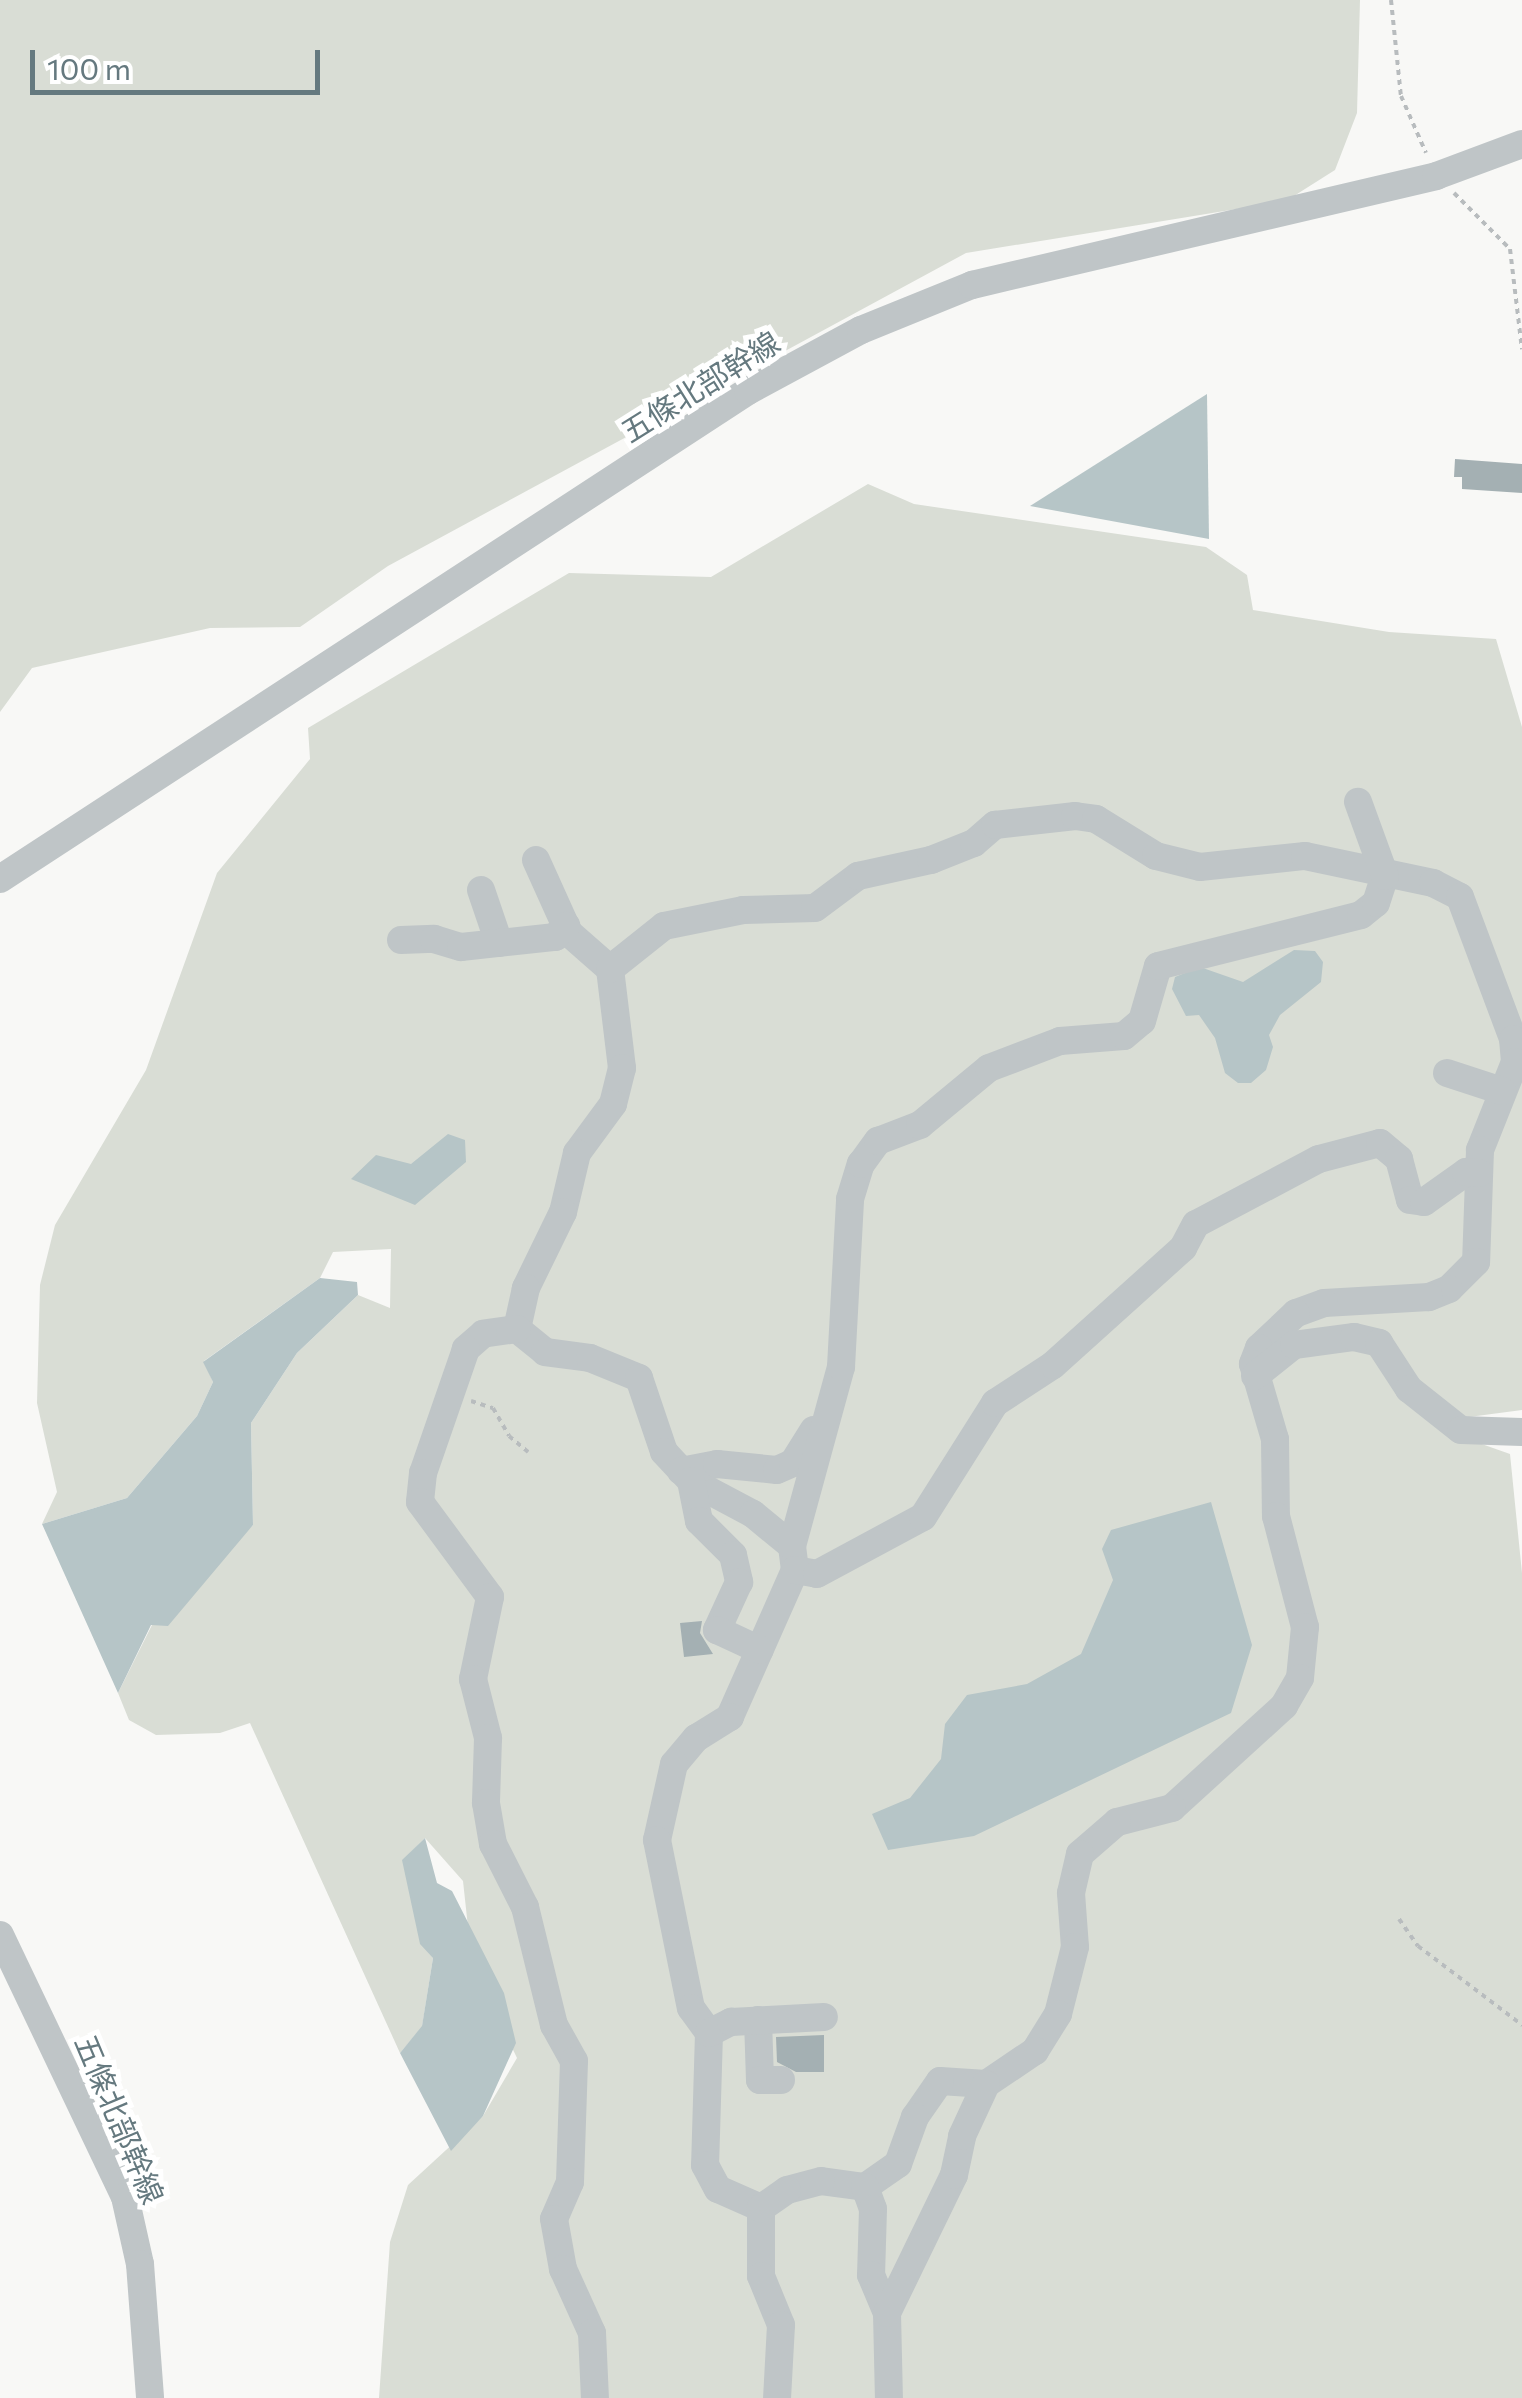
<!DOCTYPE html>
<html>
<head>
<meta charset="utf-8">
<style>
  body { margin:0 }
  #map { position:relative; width:1522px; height:2398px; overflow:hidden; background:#f8f8f6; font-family:Commissioner,"Noto Sans JP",sans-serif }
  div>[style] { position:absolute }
  .green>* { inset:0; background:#d9ddd5 }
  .water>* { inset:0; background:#b6c5c7 }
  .building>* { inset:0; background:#a4b0b3 }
  .path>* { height:4px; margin-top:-2px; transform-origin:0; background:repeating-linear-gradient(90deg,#b8bcbe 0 5px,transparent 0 10px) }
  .minor>* { height:28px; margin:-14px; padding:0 14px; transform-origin:14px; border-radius:14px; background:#bfc5c7 }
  span { translate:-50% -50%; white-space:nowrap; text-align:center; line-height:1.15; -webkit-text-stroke:10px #fff; paint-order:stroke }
  .street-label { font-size:30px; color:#65797f }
  .scale { position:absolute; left:30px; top:50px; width:290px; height:45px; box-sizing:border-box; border:5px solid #65797f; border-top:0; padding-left:12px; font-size:30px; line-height:35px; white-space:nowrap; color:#65797f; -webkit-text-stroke:8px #fff; paint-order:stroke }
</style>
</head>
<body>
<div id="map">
  <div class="green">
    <div style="clip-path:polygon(0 0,1360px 0,1357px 113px,1335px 170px,1286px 201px,966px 253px,388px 566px,300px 627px,210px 628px,32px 668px,0 712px)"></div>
    <div style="clip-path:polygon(868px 484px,914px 504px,1206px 547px,1247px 575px,1253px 610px,1389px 632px,1496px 639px,1522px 727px,1522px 1410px,1469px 1417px,1459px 1436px,1510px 1454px,1522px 1573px,1522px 2398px,379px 2398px,390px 2242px,408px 2185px,483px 2116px,517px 2058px,472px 1964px,463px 1881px,425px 1838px,403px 1860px,433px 1958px,422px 2027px,400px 2053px,250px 1723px,220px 1733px,156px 1735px,129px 1720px,118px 1693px,152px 1625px,253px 1525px,251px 1423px,297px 1353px,358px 1295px,390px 1308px,391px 1249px,333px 1252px,320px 1278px,204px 1361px,213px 1382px,197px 1416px,127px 1498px,42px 1524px,57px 1492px,37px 1403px,40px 1285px,55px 1225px,146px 1070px,217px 873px,310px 759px,308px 728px,569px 573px,711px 577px)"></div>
  </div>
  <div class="water">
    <div style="clip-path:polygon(1207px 394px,1209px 539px,1030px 506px)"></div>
    <div style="clip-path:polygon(1294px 950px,1315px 951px,1323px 962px,1321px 982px,1280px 1015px,1269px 1035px,1273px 1047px,1266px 1070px,1251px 1083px,1238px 1083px,1225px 1073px,1215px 1038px,1199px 1015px,1186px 1016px,1172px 989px,1175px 977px,1200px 967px,1243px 982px)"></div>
    <div style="clip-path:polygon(448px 1134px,465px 1140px,466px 1162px,415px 1205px,351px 1179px,376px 1155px,411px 1164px)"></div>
    <div style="clip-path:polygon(320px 1278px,357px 1282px,358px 1295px,297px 1353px,251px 1423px,253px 1525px,168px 1626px,151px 1625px,118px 1693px,42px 1524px,127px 1498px,197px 1416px,213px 1382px,203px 1362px)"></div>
    <div style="clip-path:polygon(1211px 1502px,1252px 1645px,1231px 1713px,974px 1836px,888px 1850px,872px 1814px,910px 1798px,941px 1759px,945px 1724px,967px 1695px,1027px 1684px,1081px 1654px,1113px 1580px,1102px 1549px,1111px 1530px)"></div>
    <div style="clip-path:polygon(425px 1838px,437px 1883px,452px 1891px,504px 1993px,516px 2043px,483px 2116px,451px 2151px,400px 2053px,422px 2026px,433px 1958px,420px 1944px,402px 1860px)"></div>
  </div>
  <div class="building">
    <div style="clip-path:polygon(1455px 459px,1522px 464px,1522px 493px,1462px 489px,1462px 477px,1454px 477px)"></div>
    <div style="clip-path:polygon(702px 1621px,700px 1633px,713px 1654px,684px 1657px,680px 1623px)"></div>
    <div style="clip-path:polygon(824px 2035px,824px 2072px,796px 2072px,777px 2062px,776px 2037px)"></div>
  </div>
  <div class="path">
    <div style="left:1391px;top:0;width:97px;rotate:84.1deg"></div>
    <div style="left:1401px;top:96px;width:62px;rotate:66.3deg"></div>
    <div style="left:1454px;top:193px;width:79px;rotate:45deg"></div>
    <div style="left:1510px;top:249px;width:101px;rotate:83.2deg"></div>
    <div style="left:471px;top:1401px;width:23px;rotate:18deg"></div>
    <div style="left:493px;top:1408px;width:32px;rotate:60deg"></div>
    <div style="left:509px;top:1436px;width:25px;rotate:40deg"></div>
    <div style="left:1399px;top:1919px;width:33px;rotate:55deg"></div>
    <div style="left:1418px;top:1946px;width:131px;rotate:37.2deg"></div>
  </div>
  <div class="minor">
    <div style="left:536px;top:860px;width:80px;rotate:65.7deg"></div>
    <div style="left:569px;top:933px;width:55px;rotate:41.3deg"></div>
    <div style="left:610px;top:969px;width:100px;rotate:83.1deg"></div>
    <div style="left:622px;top:1068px;width:37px;rotate:104deg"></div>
    <div style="left:613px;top:1104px;width:61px;rotate:126.3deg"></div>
    <div style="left:577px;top:1153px;width:61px;rotate:103.3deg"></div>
    <div style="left:563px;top:1212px;width:85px;rotate:116deg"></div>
    <div style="left:526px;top:1288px;width:42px;rotate:102.4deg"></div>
    <div style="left:517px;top:1329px;width:36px;rotate:39deg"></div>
    <div style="left:545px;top:1352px;width:45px;rotate:7.6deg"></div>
    <div style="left:590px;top:1358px;width:53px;rotate:22.2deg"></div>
    <div style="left:639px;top:1378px;width:78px;rotate:71.3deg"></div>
    <div style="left:664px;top:1452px;width:40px;rotate:47deg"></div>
    <div style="left:691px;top:1481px;width:70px;rotate:28deg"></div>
    <div style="left:753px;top:1514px;width:50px;rotate:39.4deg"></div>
    <div style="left:792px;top:1546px;width:24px;rotate:83deg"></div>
    <div style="left:795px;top:1570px;width:161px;rotate:113.9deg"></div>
    <div style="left:730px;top:1717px;width:40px;rotate:148deg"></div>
    <div style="left:696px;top:1738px;width:34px;rotate:130deg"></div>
    <div style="left:674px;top:1764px;width:78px;rotate:102.6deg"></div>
    <div style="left:657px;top:1840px;width:171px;rotate:78.6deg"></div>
    <div style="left:691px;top:2008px;width:31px;rotate:54deg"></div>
    <div style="left:709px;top:2033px;width:132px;rotate:91.7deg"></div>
    <div style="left:705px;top:2165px;width:27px;rotate:62deg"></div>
    <div style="left:718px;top:2189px;width:47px;rotate:23.8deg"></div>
    <div style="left:761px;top:2208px;width:68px;rotate:90deg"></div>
    <div style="left:761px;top:2276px;width:53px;rotate:67.8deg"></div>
    <div style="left:781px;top:2325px;width:73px;rotate:93.1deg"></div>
    <div style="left:0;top:879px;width:893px;rotate:-33.12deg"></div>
    <div style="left:748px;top:391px;width:128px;rotate:-28.4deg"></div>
    <div style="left:861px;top:330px;width:120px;rotate:-22.1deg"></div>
    <div style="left:972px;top:285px;width:477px;rotate:-13.2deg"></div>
    <div style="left:1436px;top:176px;width:92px;rotate:-20.4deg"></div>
    <div style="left:481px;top:890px;width:56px;rotate:71.2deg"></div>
    <div style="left:401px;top:940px;width:33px;rotate:-2deg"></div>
    <div style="left:434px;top:939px;width:28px;rotate:17deg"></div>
    <div style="left:461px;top:947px;width:95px;rotate:-6.1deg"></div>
    <div style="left:555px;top:937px;width:16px;rotate:-45deg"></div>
    <div style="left:610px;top:969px;width:69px;rotate:-38.5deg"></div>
    <div style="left:664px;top:926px;width:81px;rotate:-11.4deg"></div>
    <div style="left:743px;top:910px;width:72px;rotate:-1.6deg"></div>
    <div style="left:815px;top:908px;width:54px;rotate:-36.7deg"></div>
    <div style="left:858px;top:876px;width:75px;rotate:-12.4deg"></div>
    <div style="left:931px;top:860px;width:46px;rotate:-21.6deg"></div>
    <div style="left:974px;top:843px;width:28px;rotate:-41deg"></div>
    <div style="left:995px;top:825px;width:81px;rotate:-6.4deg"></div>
    <div style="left:1075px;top:816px;width:21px;rotate:8deg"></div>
    <div style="left:1096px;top:819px;width:70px;rotate:31.7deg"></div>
    <div style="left:1156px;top:856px;width:45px;rotate:14deg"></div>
    <div style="left:1200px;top:867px;width:106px;rotate:-6deg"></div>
    <div style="left:1305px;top:856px;width:131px;rotate:11.9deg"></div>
    <div style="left:1433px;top:883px;width:30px;rotate:27deg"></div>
    <div style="left:1460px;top:897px;width:152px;rotate:69.5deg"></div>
    <div style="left:1513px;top:1039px;width:23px;rotate:85deg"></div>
    <div style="left:1515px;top:1062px;width:95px;rotate:111.7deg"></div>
    <div style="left:1480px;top:1150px;width:112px;rotate:92deg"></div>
    <div style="left:1476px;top:1262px;width:38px;rotate:135deg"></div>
    <div style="left:1449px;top:1289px;width:22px;rotate:158deg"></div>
    <div style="left:1429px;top:1297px;width:105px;rotate:176.7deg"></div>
    <div style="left:1324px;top:1303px;width:30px;rotate:160deg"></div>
    <div style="left:1296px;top:1313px;width:51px;rotate:136.6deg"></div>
    <div style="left:1259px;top:1348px;width:17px;rotate:111deg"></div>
    <div style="left:1253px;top:1364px;width:78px;rotate:73.7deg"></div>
    <div style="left:1275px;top:1439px;width:77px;rotate:89.3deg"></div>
    <div style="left:1276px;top:1516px;width:115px;rotate:75.4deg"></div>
    <div style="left:1305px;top:1627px;width:51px;rotate:95.6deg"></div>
    <div style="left:1300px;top:1678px;width:32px;rotate:120deg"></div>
    <div style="left:1284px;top:1706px;width:151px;rotate:137.7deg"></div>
    <div style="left:1172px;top:1808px;width:57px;rotate:165.7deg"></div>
    <div style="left:1117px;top:1822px;width:49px;rotate:139.1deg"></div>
    <div style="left:1080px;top:1854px;width:40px;rotate:103deg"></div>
    <div style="left:1071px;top:1893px;width:54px;rotate:85.8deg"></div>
    <div style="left:1075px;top:1947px;width:69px;rotate:104.2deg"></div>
    <div style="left:1058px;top:2014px;width:44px;rotate:121.9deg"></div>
    <div style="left:1035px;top:2051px;width:59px;rotate:146deg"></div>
    <div style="left:986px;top:2084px;width:46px;rotate:-176.3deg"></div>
    <div style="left:940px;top:2081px;width:44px;rotate:124.8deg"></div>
    <div style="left:915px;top:2117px;width:50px;rotate:109.9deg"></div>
    <div style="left:898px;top:2164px;width:40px;rotate:145.1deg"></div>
    <div style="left:865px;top:2187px;width:44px;rotate:-172.2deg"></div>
    <div style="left:821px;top:2181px;width:35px;rotate:165deg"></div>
    <div style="left:787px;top:2190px;width:32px;rotate:145deg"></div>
    <div style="left:1447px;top:1073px;width:58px;rotate:18.1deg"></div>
    <div style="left:517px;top:1329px;width:34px;rotate:172deg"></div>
    <div style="left:483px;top:1334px;width:23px;rotate:139deg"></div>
    <div style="left:466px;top:1349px;width:131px;rotate:109.1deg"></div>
    <div style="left:423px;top:1473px;width:29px;rotate:96deg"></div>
    <div style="left:420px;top:1502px;width:118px;rotate:53.6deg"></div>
    <div style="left:490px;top:1597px;width:84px;rotate:101.7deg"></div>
    <div style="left:473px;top:1679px;width:61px;rotate:75.7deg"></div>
    <div style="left:488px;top:1738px;width:65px;rotate:91.8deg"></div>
    <div style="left:486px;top:1803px;width:42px;rotate:80.3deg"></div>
    <div style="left:493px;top:1844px;width:71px;rotate:63.1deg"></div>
    <div style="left:525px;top:1907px;width:122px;rotate:76.2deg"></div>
    <div style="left:554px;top:2025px;width:41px;rotate:60.9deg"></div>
    <div style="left:574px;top:2061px;width:121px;rotate:91.9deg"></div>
    <div style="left:570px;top:2182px;width:40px;rotate:113.4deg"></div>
    <div style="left:554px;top:2219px;width:51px;rotate:79.8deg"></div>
    <div style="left:563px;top:2269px;width:70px;rotate:65.6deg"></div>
    <div style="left:592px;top:2333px;width:65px;rotate:87.4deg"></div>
    <div style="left:1255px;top:1376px;width:50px;rotate:-38.5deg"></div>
    <div style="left:1294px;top:1345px;width:61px;rotate:-7.6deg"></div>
    <div style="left:1354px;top:1337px;width:26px;rotate:13deg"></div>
    <div style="left:1379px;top:1343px;width:55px;rotate:56.9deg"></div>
    <div style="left:1409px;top:1389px;width:66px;rotate:38.3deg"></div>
    <div style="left:1461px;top:1430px;width:61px;rotate:1.9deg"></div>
    <div style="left:681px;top:1471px;width:37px;rotate:-11deg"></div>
    <div style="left:717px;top:1464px;width:60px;rotate:5.7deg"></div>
    <div style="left:777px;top:1470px;width:17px;rotate:-24deg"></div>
    <div style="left:793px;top:1463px;width:39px;rotate:-58deg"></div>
    <div style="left:691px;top:1481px;width:41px;rotate:78.7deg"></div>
    <div style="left:699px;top:1521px;width:48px;rotate:45deg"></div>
    <div style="left:733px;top:1555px;width:28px;rotate:77deg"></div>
    <div style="left:739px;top:1582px;width:53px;rotate:114.6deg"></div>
    <div style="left:717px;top:1630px;width:47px;rotate:24.9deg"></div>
    <div style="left:792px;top:1546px;width:186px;rotate:-74.7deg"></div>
    <div style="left:841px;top:1367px;width:168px;rotate:-86.9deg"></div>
    <div style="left:850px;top:1199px;width:37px;rotate:-73deg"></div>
    <div style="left:861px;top:1164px;width:29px;rotate:-54deg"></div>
    <div style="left:878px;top:1141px;width:45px;rotate:-20.9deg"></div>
    <div style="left:920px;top:1125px;width:89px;rotate:-39.6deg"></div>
    <div style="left:989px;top:1068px;width:76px;rotate:-20.8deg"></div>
    <div style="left:1060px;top:1041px;width:64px;rotate:-4.5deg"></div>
    <div style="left:1124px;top:1036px;width:23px;rotate:-40deg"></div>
    <div style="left:1142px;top:1021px;width:57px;rotate:-73.8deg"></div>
    <div style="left:1158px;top:966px;width:209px;rotate:-14.1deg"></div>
    <div style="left:1361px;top:915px;width:19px;rotate:-39deg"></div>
    <div style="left:1376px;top:903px;width:28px;rotate:-72deg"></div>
    <div style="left:1385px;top:876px;width:79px;rotate:-110deg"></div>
    <div style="left:795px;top:1570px;width:22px;rotate:10deg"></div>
    <div style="left:817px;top:1574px;width:120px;rotate:-28.3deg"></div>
    <div style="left:923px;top:1517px;width:135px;rotate:-57.7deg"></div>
    <div style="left:995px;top:1403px;width:69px;rotate:-33.2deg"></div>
    <div style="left:1053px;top:1365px;width:175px;rotate:-42deg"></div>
    <div style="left:1183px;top:1248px;width:27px;rotate:-62deg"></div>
    <div style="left:1196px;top:1224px;width:139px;rotate:-27.9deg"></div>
    <div style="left:1319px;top:1159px;width:63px;rotate:-14.7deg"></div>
    <div style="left:1380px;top:1143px;width:25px;rotate:40deg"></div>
    <div style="left:1399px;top:1159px;width:42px;rotate:75deg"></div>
    <div style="left:1410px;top:1200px;width:14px;rotate:8deg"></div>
    <div style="left:1424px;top:1202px;width:52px;rotate:-35.5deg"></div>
    <div style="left:1466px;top:1172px;width:13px;rotate:4deg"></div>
    <div style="left:0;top:1935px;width:290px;rotate:64.5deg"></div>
    <div style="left:125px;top:2197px;width:69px;rotate:77.4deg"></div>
    <div style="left:140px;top:2264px;width:134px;rotate:85.7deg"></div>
    <div style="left:758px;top:2020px;width:60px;rotate:88.1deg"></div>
    <div style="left:760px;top:2080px;width:21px"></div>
    <div style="left:709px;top:2033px;width:25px;rotate:-27deg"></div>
    <div style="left:731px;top:2022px;width:93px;rotate:-3.1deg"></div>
    <div style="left:865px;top:2187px;width:23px;rotate:70deg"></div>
    <div style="left:873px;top:2209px;width:66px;rotate:91.7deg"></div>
    <div style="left:871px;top:2275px;width:41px;rotate:67.2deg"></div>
    <div style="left:887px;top:2313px;width:85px;rotate:88.7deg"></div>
    <div style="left:887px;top:2313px;width:153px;rotate:-64.1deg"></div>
    <div style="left:954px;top:2175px;width:40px;rotate:-78deg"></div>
    <div style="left:962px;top:2136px;width:57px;rotate:-65.2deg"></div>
  </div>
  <div class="street-label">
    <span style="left:700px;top:386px;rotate:-32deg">五條北部幹線</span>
    <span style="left:120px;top:2119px;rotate:67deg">五條北部幹線</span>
  </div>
  <div class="scale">100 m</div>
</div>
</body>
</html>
